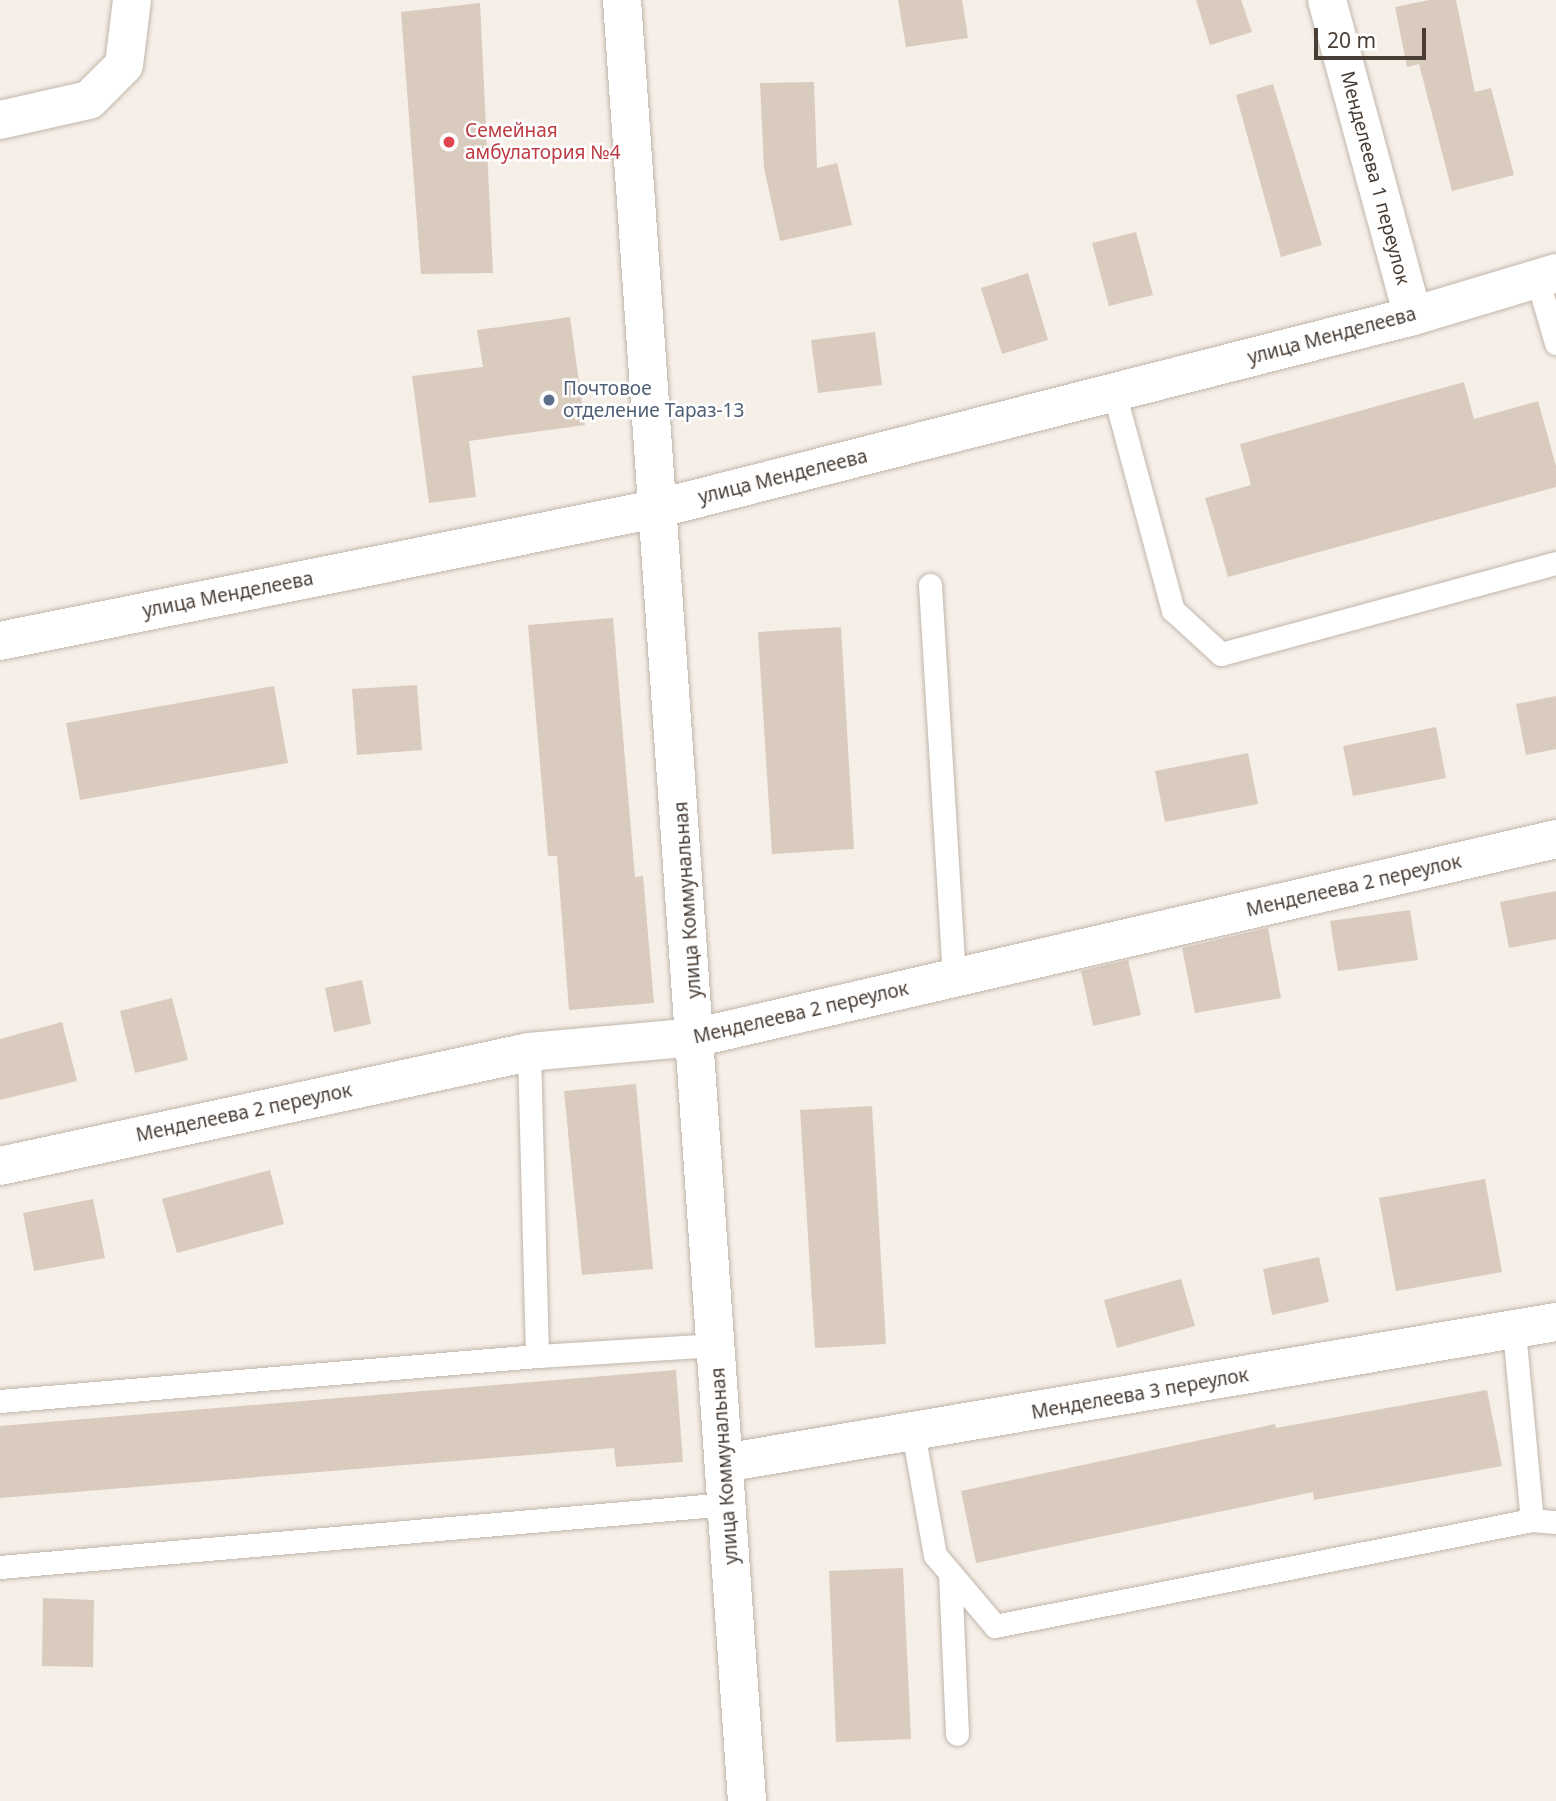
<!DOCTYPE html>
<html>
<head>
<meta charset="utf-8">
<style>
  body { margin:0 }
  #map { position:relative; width:1556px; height:1801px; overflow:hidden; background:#f5efe8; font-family:"Noto Sans",sans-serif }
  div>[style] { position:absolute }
  .building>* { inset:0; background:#dacbbf }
  .roads { filter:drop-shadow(0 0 2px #c1b5aa) drop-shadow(0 0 2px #c1b5aa) }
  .service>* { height:23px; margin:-11.5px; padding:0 11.5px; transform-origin:11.5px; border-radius:11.5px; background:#fff }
  .minor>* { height:38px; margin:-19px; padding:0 19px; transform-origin:19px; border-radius:19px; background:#fff }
  .dots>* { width:19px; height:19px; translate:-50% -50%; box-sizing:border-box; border:4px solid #fff; border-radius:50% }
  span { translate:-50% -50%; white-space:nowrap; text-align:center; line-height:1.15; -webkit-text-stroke:5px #fff; paint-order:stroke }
  .health-label { font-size:19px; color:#be3a42 }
  .left { translate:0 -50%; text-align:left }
  .street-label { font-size:19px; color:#493e36 }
  .service-label { font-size:19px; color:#4e5e75 }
  .scale { position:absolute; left:1314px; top:28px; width:112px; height:32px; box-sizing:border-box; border:4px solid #493e36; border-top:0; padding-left:9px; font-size:21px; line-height:24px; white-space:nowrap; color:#493e36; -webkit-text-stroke:5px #fff; paint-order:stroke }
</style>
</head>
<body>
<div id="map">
  <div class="building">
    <div style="clip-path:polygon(898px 0,962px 0,968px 38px,906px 47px)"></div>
    <div style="clip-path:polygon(1196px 0,1241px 0,1252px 32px,1210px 45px)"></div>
    <div style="clip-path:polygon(1429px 0,1456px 0,1475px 92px,1491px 88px,1514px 175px,1452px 191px,1419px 64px,1407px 67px,1395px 7px)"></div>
    <div style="clip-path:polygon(480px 3px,493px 273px,421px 274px,401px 12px)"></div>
    <div style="clip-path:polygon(814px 82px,817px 168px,837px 163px,852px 225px,780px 241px,764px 168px,760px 83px)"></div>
    <div style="clip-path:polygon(1273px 84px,1322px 245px,1281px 257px,1236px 95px)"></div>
    <div style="clip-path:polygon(1136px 232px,1153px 295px,1109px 306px,1092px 243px)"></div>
    <div style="clip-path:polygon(1028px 273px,1048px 340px,1002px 354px,981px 288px)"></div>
    <div style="clip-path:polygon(570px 317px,585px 425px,469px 441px,476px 497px,429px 503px,412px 376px,483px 367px,477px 330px)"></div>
    <div style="clip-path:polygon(875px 332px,882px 385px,818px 393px,811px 340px)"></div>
    <div style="clip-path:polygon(1464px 382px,1474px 419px,1538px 401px,1556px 466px,1556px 487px,1228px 577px,1205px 498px,1251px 485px,1240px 444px)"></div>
    <div style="clip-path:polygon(613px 618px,635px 877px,643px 876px,654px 1003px,569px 1010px,557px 856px,548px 856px,528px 625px)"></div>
    <div style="clip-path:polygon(841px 627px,854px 849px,772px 854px,758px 632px)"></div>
    <div style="clip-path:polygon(417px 685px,422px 750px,357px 755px,352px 689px)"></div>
    <div style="clip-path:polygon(274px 686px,288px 763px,80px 800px,66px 723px)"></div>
    <div style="clip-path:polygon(1556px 696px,1556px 749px,1526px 755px,1516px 704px)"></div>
    <div style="clip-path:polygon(1436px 727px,1446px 778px,1353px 796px,1343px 746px)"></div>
    <div style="clip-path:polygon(1248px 753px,1258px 804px,1165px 822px,1155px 771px)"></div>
    <div style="clip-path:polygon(1556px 891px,1556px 939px,1509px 948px,1500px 902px)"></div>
    <div style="clip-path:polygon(1410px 910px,1418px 960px,1338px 971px,1330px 921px)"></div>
    <div style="clip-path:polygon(1268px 928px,1281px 998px,1195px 1013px,1182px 948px)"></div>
    <div style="clip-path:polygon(1128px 960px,1141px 1015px,1093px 1026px,1081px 971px)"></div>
    <div style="clip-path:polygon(362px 980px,371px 1024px,334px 1032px,325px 988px)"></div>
    <div style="clip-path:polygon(172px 998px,188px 1060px,135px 1073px,120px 1011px)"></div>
    <div style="clip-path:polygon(62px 1022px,77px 1081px,0 1100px,0 1039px)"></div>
    <div style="clip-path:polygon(636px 1084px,653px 1269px,582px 1275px,564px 1091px)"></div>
    <div style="clip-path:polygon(872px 1106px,886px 1344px,815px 1348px,800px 1110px)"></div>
    <div style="clip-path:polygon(270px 1170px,284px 1224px,177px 1253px,162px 1199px)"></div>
    <div style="clip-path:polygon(1485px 1179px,1502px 1272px,1396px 1291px,1379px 1198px)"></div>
    <div style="clip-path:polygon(93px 1199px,105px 1258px,34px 1271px,23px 1213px)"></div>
    <div style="clip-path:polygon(1319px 1257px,1329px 1302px,1272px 1315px,1263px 1269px)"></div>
    <div style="clip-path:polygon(1181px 1279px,1195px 1326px,1117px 1348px,1104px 1300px)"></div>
    <div style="clip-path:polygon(676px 1370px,683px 1462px,616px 1467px,614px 1448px,0 1498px,0 1426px)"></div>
    <div style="clip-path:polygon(1487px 1390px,1502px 1466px,1314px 1500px,1313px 1492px,976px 1563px,961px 1491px,1275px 1424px,1276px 1428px)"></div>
    <div style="clip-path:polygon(903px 1568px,911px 1739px,836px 1742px,829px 1571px)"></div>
    <div style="clip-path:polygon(43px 1598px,94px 1600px,93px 1667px,42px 1666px)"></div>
  </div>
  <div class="roads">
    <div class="service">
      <div style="left:1537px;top:278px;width:68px;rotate:73.7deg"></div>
      <div style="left:1114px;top:392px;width:226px;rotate:74.9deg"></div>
      <div style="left:1173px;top:610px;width:65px;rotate:42.5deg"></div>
      <div style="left:1221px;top:654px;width:347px;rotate:-15.2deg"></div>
      <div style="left:930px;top:585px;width:394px;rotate:86.5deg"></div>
      <div style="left:1514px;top:1331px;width:190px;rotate:84.6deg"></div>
      <div style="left:1532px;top:1520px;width:24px;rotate:5deg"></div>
      <div style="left:537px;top:1356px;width:180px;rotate:-3.5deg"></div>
      <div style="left:0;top:1401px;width:539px;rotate:-4.79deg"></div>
      <div style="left:537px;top:1356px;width:304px;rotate:-91.5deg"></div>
      <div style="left:913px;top:1432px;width:125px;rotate:79.9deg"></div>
      <div style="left:935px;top:1555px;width:93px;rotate:49.8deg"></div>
      <div style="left:995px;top:1626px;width:547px;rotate:-11.17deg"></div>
      <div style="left:0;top:1567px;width:730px;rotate:-4.95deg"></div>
      <div style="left:950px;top:1573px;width:161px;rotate:87.5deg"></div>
    </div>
    <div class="minor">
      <div style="left:622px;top:0;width:1805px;rotate:86.03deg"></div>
      <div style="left:1327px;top:0;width:327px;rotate:74.8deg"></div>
      <div style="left:0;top:120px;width:91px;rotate:-12.7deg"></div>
      <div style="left:89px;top:100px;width:49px;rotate:-45deg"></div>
      <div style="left:124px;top:65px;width:65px;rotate:-83deg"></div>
      <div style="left:0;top:641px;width:673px;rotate:-11.39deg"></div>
      <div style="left:660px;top:508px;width:777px;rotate:-14.3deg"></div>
      <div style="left:1413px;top:316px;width:149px;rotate:-16.7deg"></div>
      <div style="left:0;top:1166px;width:541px;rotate:-12.16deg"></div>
      <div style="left:529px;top:1052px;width:170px;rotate:-5.1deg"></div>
      <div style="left:698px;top:1037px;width:881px;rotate:-12.99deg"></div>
      <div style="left:724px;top:1463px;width:844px;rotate:-9.62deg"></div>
    </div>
  </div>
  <div class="dots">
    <div style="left:449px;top:142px;background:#e0444e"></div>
    <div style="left:549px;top:400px;background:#5c6f8a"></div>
  </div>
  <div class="health-label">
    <span class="left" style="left:465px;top:142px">Семейная<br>амбулатория №4</span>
  </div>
  <div class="street-label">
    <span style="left:1375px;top:178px;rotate:75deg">Менделеева 1 переулок</span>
    <span style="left:1332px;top:336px;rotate:-15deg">улица Менделеева</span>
    <span style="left:783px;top:477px;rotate:-14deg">улица Менделеева</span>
    <span style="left:228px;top:595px;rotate:-11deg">улица Менделеева</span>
    <span style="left:1354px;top:886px;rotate:-13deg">Менделеева 2 переулок</span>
    <span style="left:688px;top:900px;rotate:-94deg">улица Коммунальная</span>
    <span style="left:801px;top:1013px;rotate:-13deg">Менделеева 2 переулок</span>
    <span style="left:244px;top:1113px;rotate:-12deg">Менделеева 2 переулок</span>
    <span style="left:1140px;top:1394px;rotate:-10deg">Менделеева 3 переулок</span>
    <span style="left:725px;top:1466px;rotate:-94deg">улица Коммунальная</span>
  </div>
  <div class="service-label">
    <span class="left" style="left:563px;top:400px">Почтовое<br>отделение Тараз-13</span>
  </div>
  <div class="scale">20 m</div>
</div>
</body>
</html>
